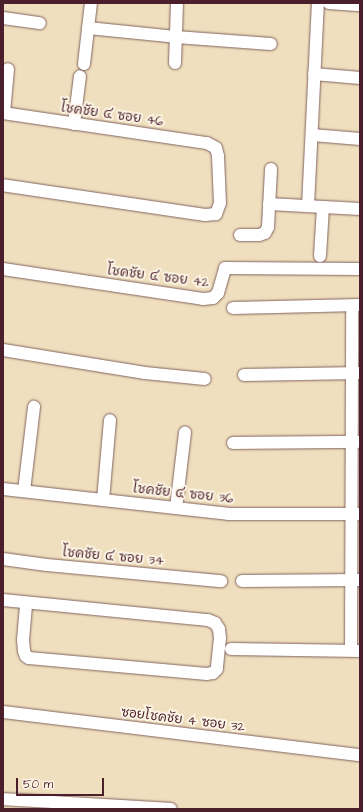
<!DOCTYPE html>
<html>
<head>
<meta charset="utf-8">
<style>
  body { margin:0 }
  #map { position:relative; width:363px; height:812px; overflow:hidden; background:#efdfbe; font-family:"Architects Daughter","Playpen Sans Thai",sans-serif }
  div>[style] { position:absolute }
  .roads { filter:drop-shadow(0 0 1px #84625e) drop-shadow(0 0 1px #84625e) }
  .minor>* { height:12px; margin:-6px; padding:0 6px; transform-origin:6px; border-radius:6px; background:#fff }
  span { translate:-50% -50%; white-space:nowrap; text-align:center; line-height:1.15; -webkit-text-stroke:4px #fcf5e5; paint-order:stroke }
  .street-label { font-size:13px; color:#4a1f2b }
  .frame { position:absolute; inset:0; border:4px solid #4a1f2b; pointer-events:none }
  .scale { position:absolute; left:16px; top:778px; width:88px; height:18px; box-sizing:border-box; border:2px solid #4a1f2b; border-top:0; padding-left:5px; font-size:12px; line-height:14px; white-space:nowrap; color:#4a1f2b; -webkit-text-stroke:3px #fcf5e5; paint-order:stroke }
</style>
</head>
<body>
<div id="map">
  <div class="roads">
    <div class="minor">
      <div style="left:329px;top:3px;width:31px;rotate:4deg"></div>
      <div style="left:3px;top:18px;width:37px;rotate:8deg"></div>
      <div style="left:88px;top:28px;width:88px;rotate:5.8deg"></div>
      <div style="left:176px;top:37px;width:95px;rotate:4.2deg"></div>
      <div style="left:175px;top:63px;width:60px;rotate:-88.1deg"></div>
      <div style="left:84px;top:64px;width:61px;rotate:-83.5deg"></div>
      <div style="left:314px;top:74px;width:46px;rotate:5deg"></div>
      <div style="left:3px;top:113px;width:206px;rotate:8.4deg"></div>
      <div style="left:207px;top:143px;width:10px;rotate:29deg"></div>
      <div style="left:216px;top:148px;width:8px;rotate:76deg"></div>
      <div style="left:218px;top:156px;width:47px;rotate:87.6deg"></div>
      <div style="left:220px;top:203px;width:12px;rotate:110deg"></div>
      <div style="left:216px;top:214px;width:11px;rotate:175deg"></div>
      <div style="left:205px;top:215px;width:204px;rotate:-171.6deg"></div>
      <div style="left:4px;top:113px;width:44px;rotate:-84.8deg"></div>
      <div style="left:74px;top:124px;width:48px;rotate:-82.9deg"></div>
      <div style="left:312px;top:135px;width:48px;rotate:4.8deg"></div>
      <div style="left:269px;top:204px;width:91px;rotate:3.1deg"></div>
      <div style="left:308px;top:206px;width:203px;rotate:-87.2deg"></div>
      <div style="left:240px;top:235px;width:19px"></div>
      <div style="left:259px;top:235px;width:6px;rotate:-18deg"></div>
      <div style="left:265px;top:233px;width:7px;rotate:-63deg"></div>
      <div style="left:268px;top:227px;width:58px;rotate:-87deg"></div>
      <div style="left:320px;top:256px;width:49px;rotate:-86.5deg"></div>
      <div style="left:3px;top:269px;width:202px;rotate:8.5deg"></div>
      <div style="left:203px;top:299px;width:10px;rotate:-6deg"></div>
      <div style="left:213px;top:298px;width:7px;rotate:-45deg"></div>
      <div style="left:218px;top:293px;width:26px;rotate:-74deg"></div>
      <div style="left:225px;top:268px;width:135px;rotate:0.4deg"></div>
      <div style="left:233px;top:308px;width:127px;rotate:-1.4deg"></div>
      <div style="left:3px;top:350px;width:144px;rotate:9.2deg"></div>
      <div style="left:145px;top:373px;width:60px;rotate:5.7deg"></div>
      <div style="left:244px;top:375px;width:116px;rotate:-1deg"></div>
      <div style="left:233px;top:443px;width:127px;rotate:-0.5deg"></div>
      <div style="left:3px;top:489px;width:226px;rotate:6.3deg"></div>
      <div style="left:228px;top:514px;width:132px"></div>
      <div style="left:24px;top:491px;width:85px;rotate:-83.2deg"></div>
      <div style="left:103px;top:500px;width:80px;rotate:-85deg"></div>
      <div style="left:176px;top:508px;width:76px;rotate:-83.2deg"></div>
      <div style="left:3px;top:559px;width:44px;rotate:7.8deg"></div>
      <div style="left:47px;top:565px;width:175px;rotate:5.3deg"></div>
      <div style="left:242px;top:581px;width:118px;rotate:-0.5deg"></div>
      <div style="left:3px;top:600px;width:206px;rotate:5.6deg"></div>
      <div style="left:208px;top:620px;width:8px;rotate:23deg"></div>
      <div style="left:215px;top:623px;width:7px;rotate:56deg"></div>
      <div style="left:219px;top:629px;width:9px;rotate:84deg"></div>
      <div style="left:220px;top:638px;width:31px;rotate:96deg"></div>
      <div style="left:217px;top:669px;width:6px;rotate:135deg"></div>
      <div style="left:213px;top:673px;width:6px;rotate:171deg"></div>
      <div style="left:207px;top:674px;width:179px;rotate:-174.9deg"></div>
      <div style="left:29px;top:658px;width:4px;rotate:-146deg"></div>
      <div style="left:26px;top:656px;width:5px;rotate:-112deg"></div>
      <div style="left:24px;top:651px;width:11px;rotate:-95deg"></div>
      <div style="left:23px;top:640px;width:37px;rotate:-85deg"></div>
      <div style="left:231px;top:649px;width:129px;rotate:0.9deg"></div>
      <div style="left:351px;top:650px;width:344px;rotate:-89.8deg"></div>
      <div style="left:3px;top:712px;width:360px;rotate:6.9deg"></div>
      <div style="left:3px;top:799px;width:168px;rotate:3.4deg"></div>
    </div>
  </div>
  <div class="street-label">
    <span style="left:112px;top:115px;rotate:8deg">โชคชัย ๔ ซอย 46</span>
    <span style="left:158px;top:277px;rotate:7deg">โชคชัย ๔ ซอย 42</span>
    <span style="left:183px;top:494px;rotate:6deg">โชคชัย ๔ ซอย 36</span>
    <span style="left:113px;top:557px;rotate:5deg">โชคชัย ๔ ซอย 34</span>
    <span style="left:183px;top:720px;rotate:7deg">ซอยโชคชัย 4 ซอย 32</span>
  </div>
  <div class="frame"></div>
  <div class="scale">50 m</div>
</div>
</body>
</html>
